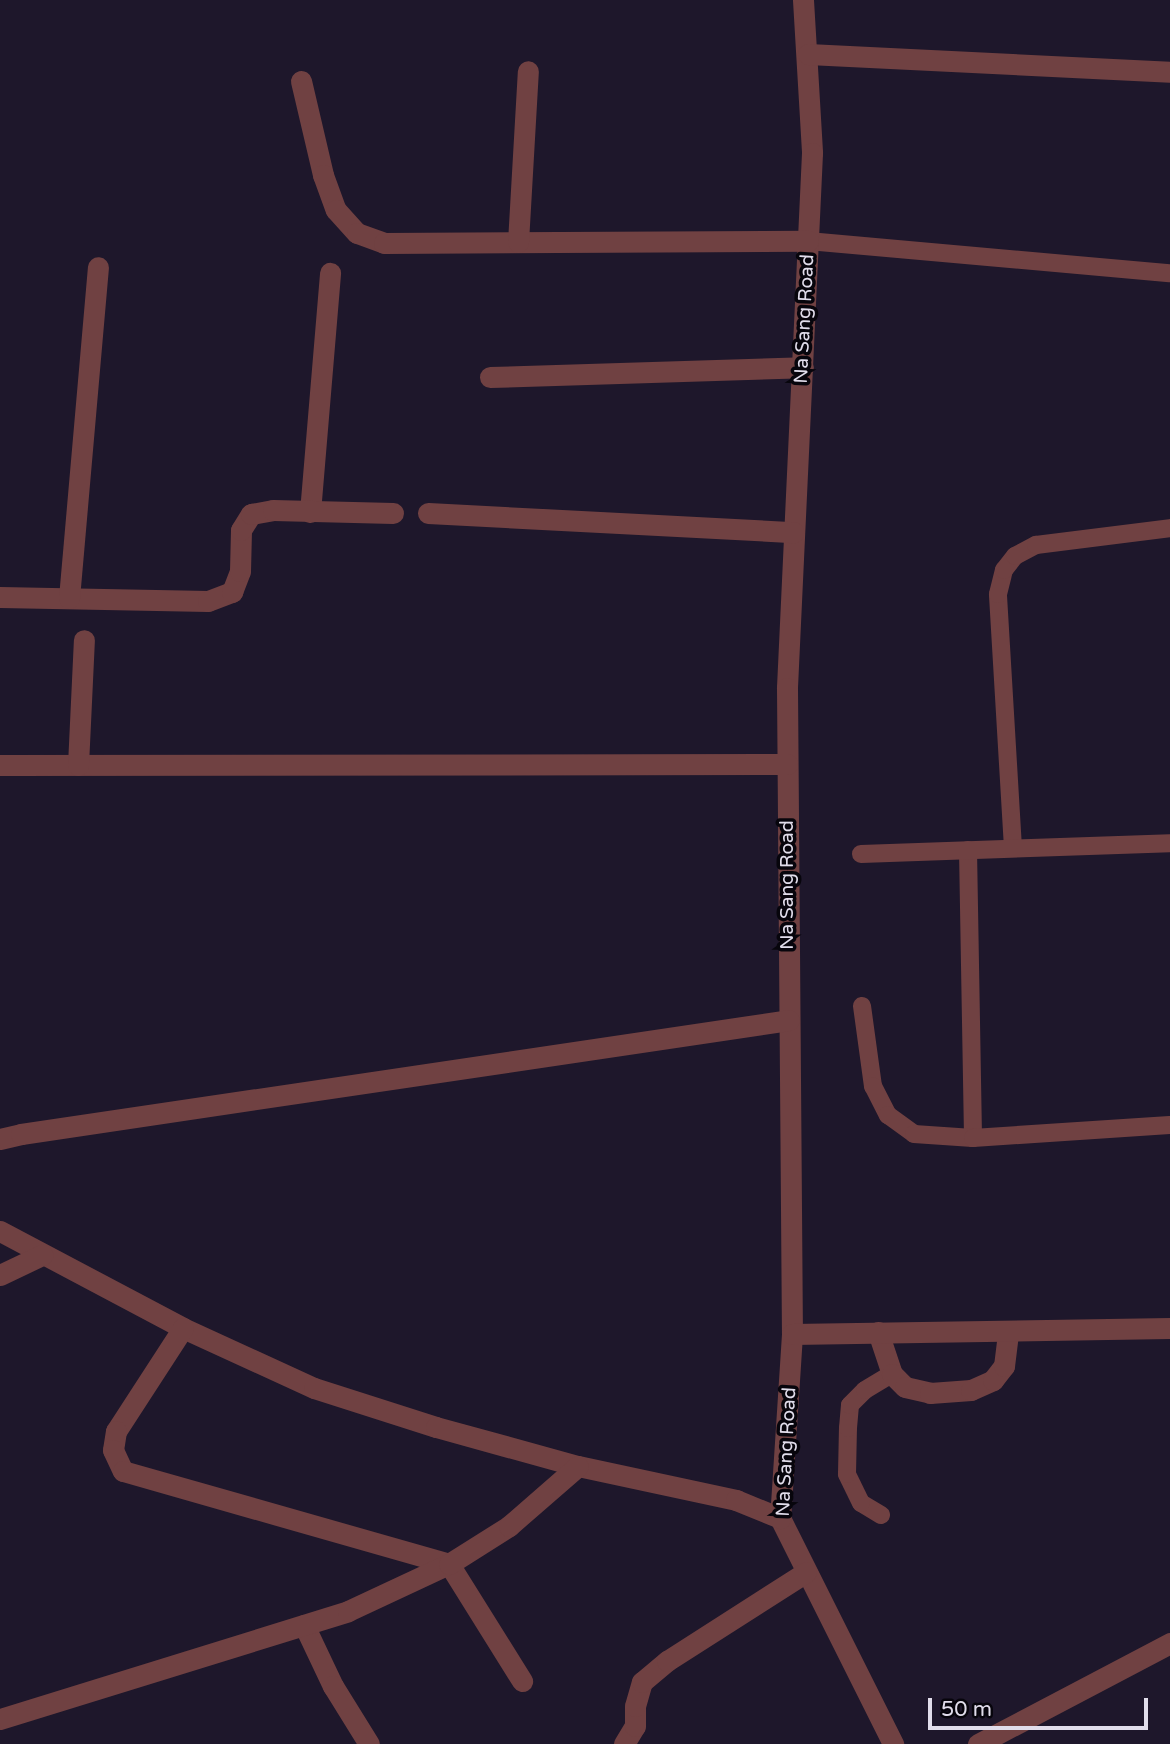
<!DOCTYPE html>
<html>
<head>
<meta charset="utf-8">
<style>
  body { margin:0 }
  #map { position:relative; width:1170px; height:1744px; overflow:hidden; background:#1e172b; font-family:"Varela Round",sans-serif }
  div>[style] { position:absolute }
  .service>* { height:18px; margin:-9px; padding:0 9px; transform-origin:9px; border-radius:9px; background:#704142 }
  .minor>* { height:21px; margin:-10.5px; padding:0 10.5px; transform-origin:10.5px; border-radius:10.5px; background:#704142 }
  span { translate:-50% -50%; white-space:nowrap; text-align:center; line-height:1.15; -webkit-text-stroke:7px #07050c; paint-order:stroke }
  .street-label { font-size:19px; color:#e1ddeb }
  .scale { position:absolute; left:928px; top:1698px; width:220px; height:32px; box-sizing:border-box; border:4px solid #e1ddeb; border-top:0; padding-left:9px; font-size:21px; line-height:24px; white-space:nowrap; color:#e1ddeb; -webkit-text-stroke:5px #07050c; paint-order:stroke }
</style>
</head>
<body>
<div id="map">
  <div class="service">
    <div style="left:808px;top:241px;width:363px;rotate:5.1deg"></div>
    <div style="left:1013px;top:848px;width:254px;rotate:-93.4deg"></div>
    <div style="left:998px;top:594px;width:25px;rotate:-76deg"></div>
    <div style="left:1004px;top:570px;width:18px;rotate:-52deg"></div>
    <div style="left:1015px;top:556px;width:24px;rotate:-28deg"></div>
    <div style="left:1036px;top:545px;width:135px;rotate:-7.2deg"></div>
    <div style="left:968px;top:850px;width:288px;rotate:89deg"></div>
    <div style="left:861px;top:854px;width:309px;rotate:-2deg"></div>
    <div style="left:862px;top:1006px;width:81px;rotate:82.2deg"></div>
    <div style="left:873px;top:1086px;width:33px;rotate:63deg"></div>
    <div style="left:888px;top:1115px;width:32px;rotate:36deg"></div>
    <div style="left:914px;top:1134px;width:59px;rotate:3.9deg"></div>
    <div style="left:973px;top:1138px;width:197px;rotate:-3.8deg"></div>
    <div style="left:881px;top:1515px;width:23px;rotate:-149deg"></div>
    <div style="left:861px;top:1503px;width:32px;rotate:-116deg"></div>
    <div style="left:847px;top:1474px;width:46px;rotate:-88.8deg"></div>
    <div style="left:848px;top:1428px;width:23px;rotate:-85deg"></div>
    <div style="left:850px;top:1405px;width:21px;rotate:-45deg"></div>
    <div style="left:865px;top:1390px;width:31px;rotate:-31deg"></div>
  </div>
  <div class="minor">
    <div style="left:803px;top:0;width:153px;rotate:86.6deg"></div>
    <div style="left:812px;top:153px;width:536px;rotate:92.68deg"></div>
    <div style="left:787px;top:688px;width:646px;rotate:89.56deg"></div>
    <div style="left:792px;top:1334px;width:184px;rotate:93.7deg"></div>
    <div style="left:780px;top:1518px;width:253px;rotate:63.4deg"></div>
    <div style="left:808px;top:54px;width:362px;rotate:2.8deg"></div>
    <div style="left:301px;top:81px;width:97px;rotate:76.8deg"></div>
    <div style="left:323px;top:175px;width:37px;rotate:70deg"></div>
    <div style="left:336px;top:210px;width:31px;rotate:48deg"></div>
    <div style="left:357px;top:233px;width:29px;rotate:20deg"></div>
    <div style="left:384px;top:243px;width:424px;rotate:-0.3deg"></div>
    <div style="left:518px;top:242px;width:171px;rotate:-86.7deg"></div>
    <div style="left:490px;top:377px;width:313px;rotate:-1.8deg"></div>
    <div style="left:310px;top:512px;width:240px;rotate:-85.2deg"></div>
    <div style="left:428px;top:513px;width:366px;rotate:3deg"></div>
    <div style="left:0;top:597px;width:208px;rotate:1.1deg"></div>
    <div style="left:208px;top:601px;width:26px;rotate:-21deg"></div>
    <div style="left:232px;top:592px;width:22px;rotate:-69deg"></div>
    <div style="left:240px;top:571px;width:41px;rotate:-88.6deg"></div>
    <div style="left:241px;top:530px;width:19px;rotate:-58deg"></div>
    <div style="left:251px;top:514px;width:22px;rotate:-10deg"></div>
    <div style="left:273px;top:510px;width:120px;rotate:1.4deg"></div>
    <div style="left:69px;top:598px;width:332px;rotate:-85deg"></div>
    <div style="left:0;top:765px;width:787px;rotate:-0.07deg"></div>
    <div style="left:78px;top:765px;width:125px;rotate:-87.3deg"></div>
    <div style="left:0;top:1139px;width:22px;rotate:-13deg"></div>
    <div style="left:21px;top:1134px;width:776px;rotate:-8.44deg"></div>
    <div style="left:0;top:1231px;width:207px;rotate:27.9deg"></div>
    <div style="left:183px;top:1328px;width:144px;rotate:24.6deg"></div>
    <div style="left:314px;top:1388px;width:128px;rotate:17.7deg"></div>
    <div style="left:436px;top:1427px;width:147px;rotate:15.4deg"></div>
    <div style="left:578px;top:1466px;width:162px;rotate:12.1deg"></div>
    <div style="left:736px;top:1500px;width:48px;rotate:22.2deg"></div>
    <div style="left:0;top:1275px;width:47px;rotate:-25.5deg"></div>
    <div style="left:183px;top:1328px;width:123px;rotate:123deg"></div>
    <div style="left:116px;top:1431px;width:19px;rotate:99deg"></div>
    <div style="left:113px;top:1450px;width:23px;rotate:65deg"></div>
    <div style="left:123px;top:1471px;width:339px;rotate:15.9deg"></div>
    <div style="left:449px;top:1564px;width:138px;rotate:58deg"></div>
    <div style="left:878px;top:1332px;width:44px;rotate:71.6deg"></div>
    <div style="left:892px;top:1374px;width:18px;rotate:45deg"></div>
    <div style="left:905px;top:1387px;width:26px;rotate:13deg"></div>
    <div style="left:930px;top:1393px;width:41px;rotate:-4.2deg"></div>
    <div style="left:971px;top:1390px;width:24px;rotate:-24deg"></div>
    <div style="left:993px;top:1380px;width:18px;rotate:-52deg"></div>
    <div style="left:1004px;top:1366px;width:35px;rotate:-83deg"></div>
    <div style="left:792px;top:1334px;width:378px;rotate:-0.9deg"></div>
    <div style="left:304px;top:1625px;width:68px;rotate:64.6deg"></div>
    <div style="left:333px;top:1686px;width:68px;rotate:58.2deg"></div>
    <div style="left:0;top:1719px;width:364px;rotate:-17.2deg"></div>
    <div style="left:348px;top:1611px;width:111px;rotate:-25deg"></div>
    <div style="left:449px;top:1564px;width:71px;rotate:-32.3deg"></div>
    <div style="left:509px;top:1526px;width:91px;rotate:-41deg"></div>
    <div style="left:624px;top:1744px;width:21px;rotate:-59deg"></div>
    <div style="left:635px;top:1726px;width:20px;rotate:-90deg"></div>
    <div style="left:635px;top:1706px;width:25px;rotate:-74deg"></div>
    <div style="left:642px;top:1682px;width:33px;rotate:-40deg"></div>
    <div style="left:667px;top:1661px;width:165px;rotate:-32.6deg"></div>
    <div style="left:978px;top:1744px;width:217px;rotate:-27.7deg"></div>
  </div>
  <div class="street-label">
    <span style="left:805px;top:319px;rotate:-87deg">Na Sang Road</span>
    <span style="left:788px;top:885px;rotate:-90deg">Na Sang Road</span>
    <span style="left:787px;top:1452px;rotate:-87deg">Na Sang Road</span>
  </div>
  <div class="scale">50 m</div>
</div>
</body>
</html>
